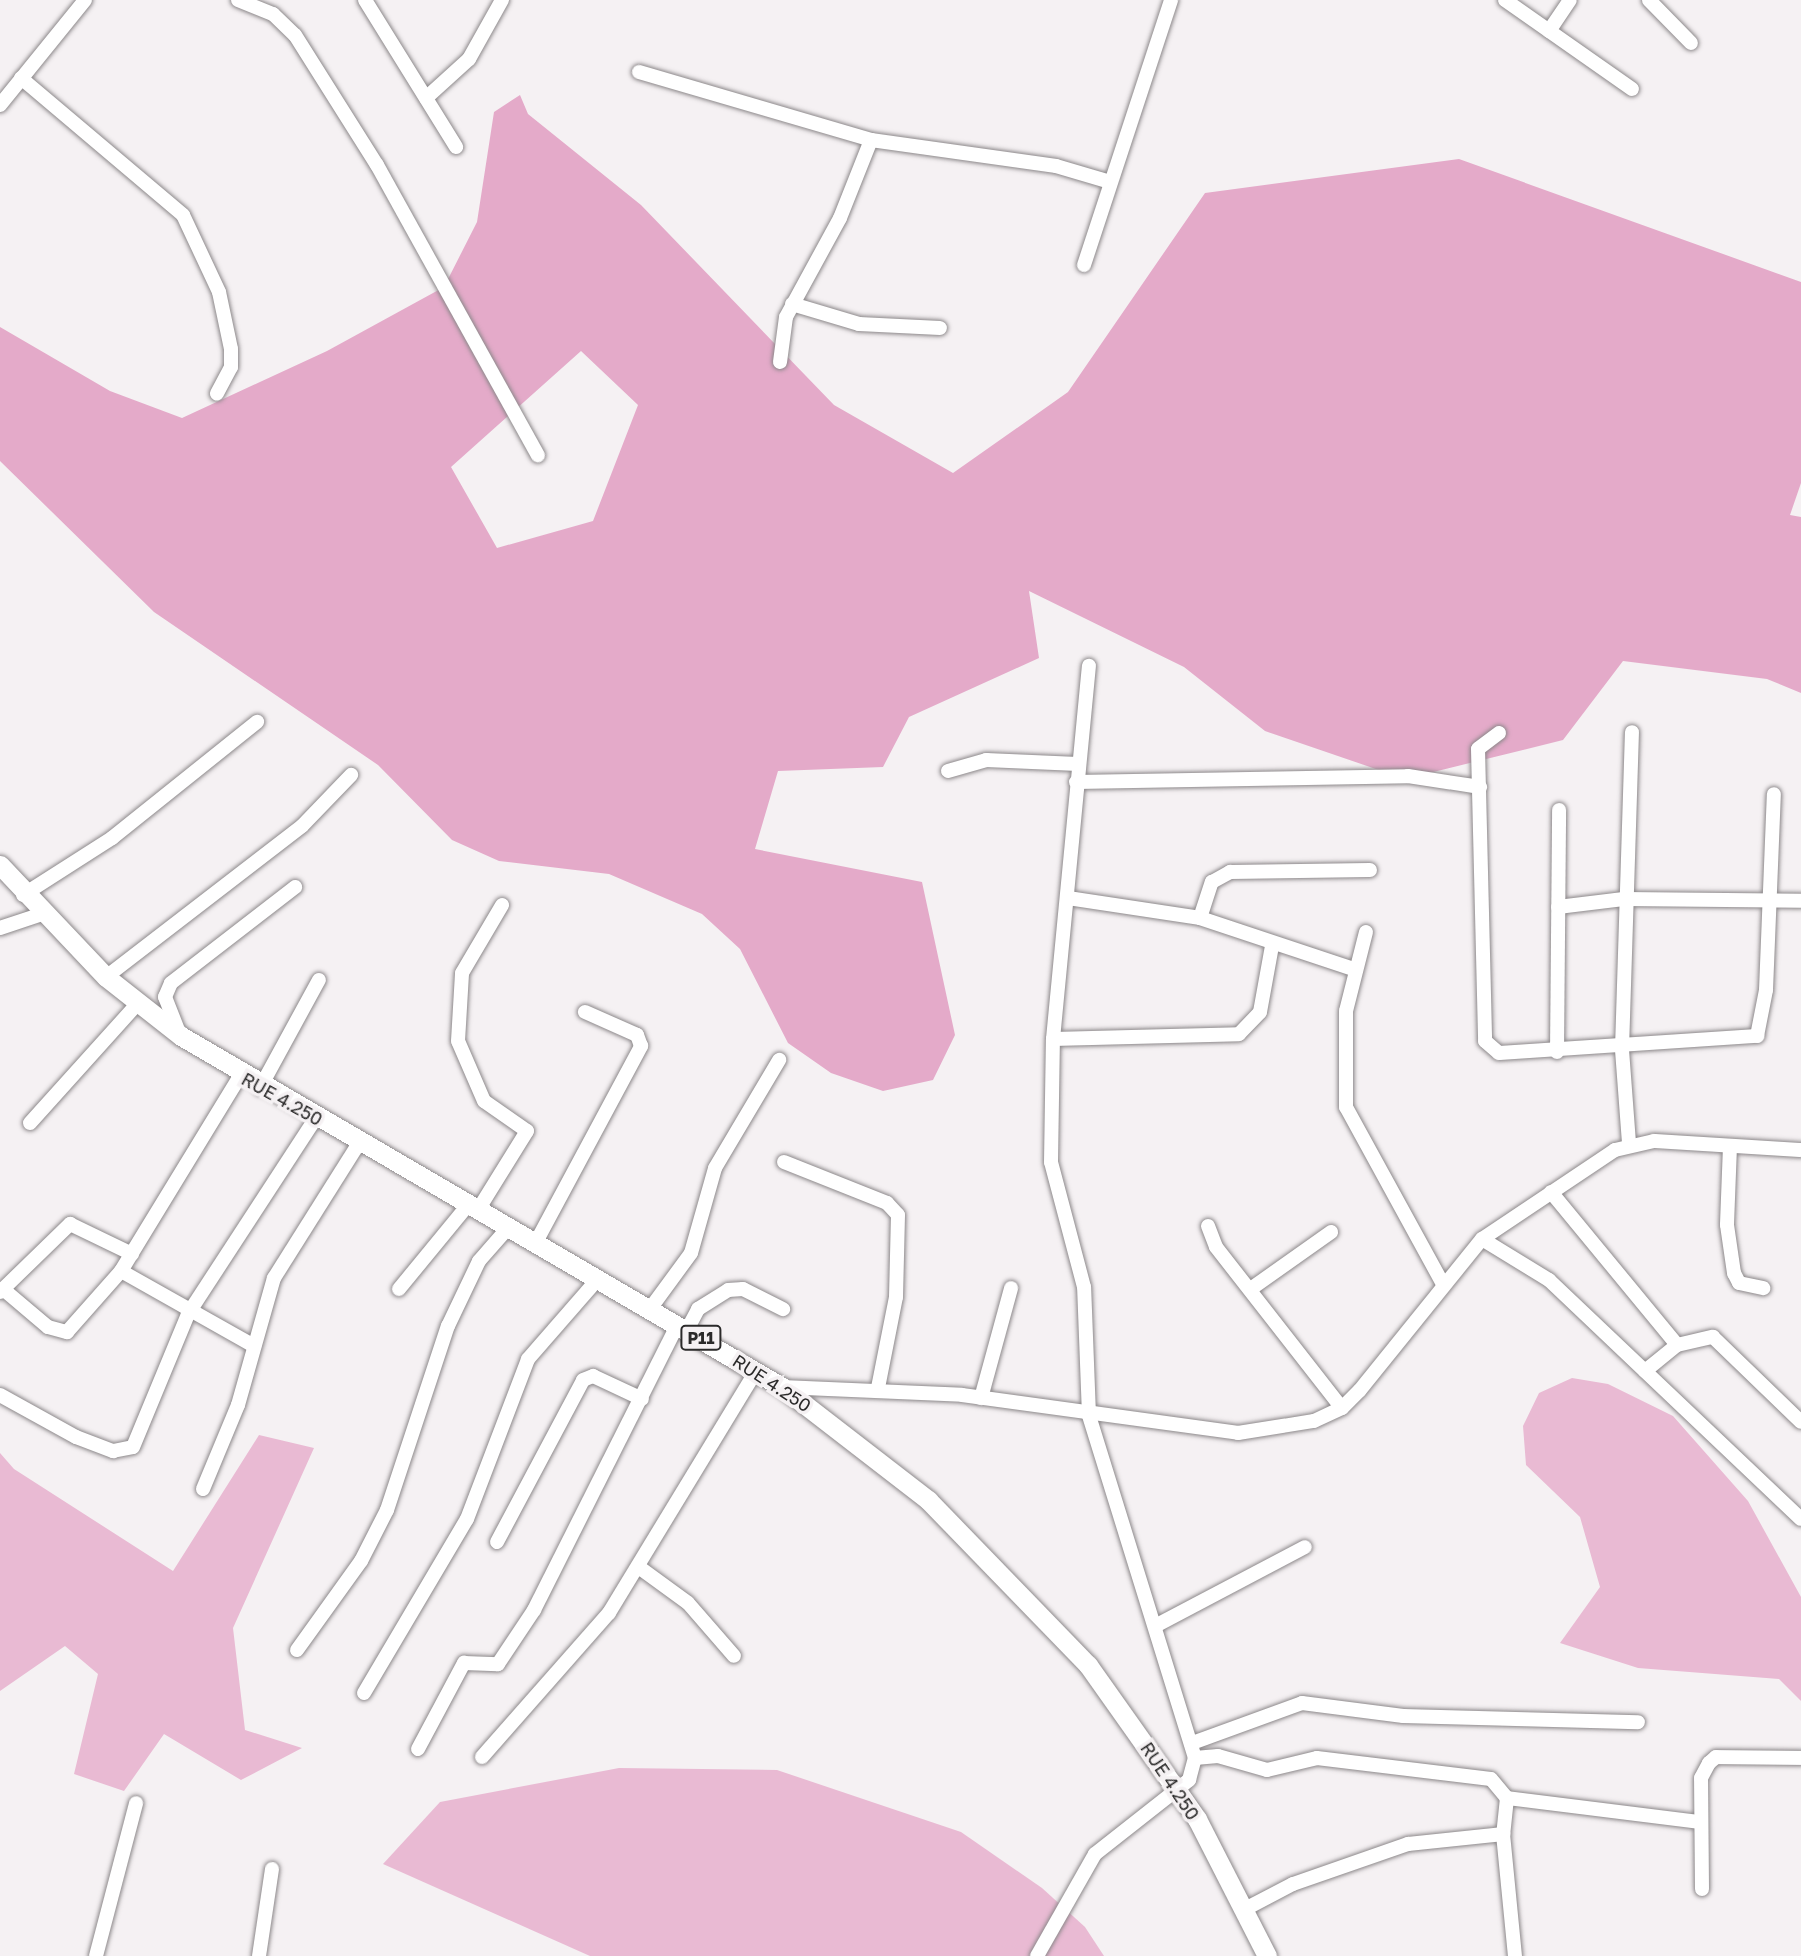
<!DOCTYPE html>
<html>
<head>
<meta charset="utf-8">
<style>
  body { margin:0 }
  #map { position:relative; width:1801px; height:1956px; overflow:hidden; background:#f5f1f3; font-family:"Golos Text",sans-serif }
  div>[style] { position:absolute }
  .green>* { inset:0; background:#e9bad3 }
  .forest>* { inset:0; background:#e4aac9 }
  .roads { filter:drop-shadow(0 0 2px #8c888a) drop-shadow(0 0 2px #8c888a) }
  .minor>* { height:14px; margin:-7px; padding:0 7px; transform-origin:7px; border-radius:7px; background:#fff }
  .major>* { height:19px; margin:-9.5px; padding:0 9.5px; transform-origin:9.5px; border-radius:9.5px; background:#fff }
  span { translate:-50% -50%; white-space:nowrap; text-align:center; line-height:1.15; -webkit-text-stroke:7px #f5f1f3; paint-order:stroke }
  .shield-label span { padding:2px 5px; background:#f5f1f3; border:2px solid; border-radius:5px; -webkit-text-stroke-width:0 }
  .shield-label { font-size:16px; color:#2b2a2a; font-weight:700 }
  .street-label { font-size:18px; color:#2b2a2a }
</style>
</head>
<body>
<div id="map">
  <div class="green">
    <div style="clip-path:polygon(1572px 1378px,1608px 1384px,1673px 1416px,1748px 1501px,1801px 1597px,1801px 1701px,1779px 1679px,1638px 1668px,1560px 1643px,1600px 1587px,1580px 1517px,1526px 1465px,1523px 1426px,1539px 1393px)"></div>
    <div style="clip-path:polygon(259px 1435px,314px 1448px,233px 1628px,245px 1730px,302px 1748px,241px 1780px,164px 1734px,124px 1791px,74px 1774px,98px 1674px,65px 1646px,0 1691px,0 1453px,14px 1469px,173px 1571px)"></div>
    <div style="clip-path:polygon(619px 1768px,777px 1770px,961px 1832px,1042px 1888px,1085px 1927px,1104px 1956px,590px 1956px,383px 1864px,440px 1802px)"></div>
  </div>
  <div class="forest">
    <div style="clip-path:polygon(evenodd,520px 95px,528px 114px,641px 205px,834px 405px,953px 473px,1068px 392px,1205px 193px,1459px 159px,1801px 282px,1801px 483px,1790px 515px,1801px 517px,1801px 693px,1767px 679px,1623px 661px,1563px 740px,1405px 779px,1265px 731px,1184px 667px,1029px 591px,1039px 658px,909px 717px,883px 767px,778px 771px,755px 849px,922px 882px,955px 1035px,933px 1080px,883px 1091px,831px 1073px,788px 1043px,740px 949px,702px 914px,609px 874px,499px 861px,452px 840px,378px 765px,154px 612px,0 461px,0 327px,110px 391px,182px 418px,327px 351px,444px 287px,477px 222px,494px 112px,520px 95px,581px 351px,638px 405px,593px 521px,497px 548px,451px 467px,581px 351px)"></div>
  </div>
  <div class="roads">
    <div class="minor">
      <div style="left:238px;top:0;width:38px;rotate:22deg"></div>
      <div style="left:273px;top:14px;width:30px;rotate:44deg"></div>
      <div style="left:295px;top:35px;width:154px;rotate:57.8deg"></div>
      <div style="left:377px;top:165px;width:332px;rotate:61deg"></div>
      <div style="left:365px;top:0;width:173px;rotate:58.2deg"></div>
      <div style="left:1505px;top:0;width:155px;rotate:35deg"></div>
      <div style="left:1649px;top:0;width:60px;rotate:45.7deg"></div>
      <div style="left:1549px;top:31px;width:37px;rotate:-56deg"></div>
      <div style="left:639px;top:72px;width:242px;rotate:16.3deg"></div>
      <div style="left:871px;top:140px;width:187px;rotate:8deg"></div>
      <div style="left:1056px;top:166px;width:53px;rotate:16.4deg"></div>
      <div style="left:21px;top:78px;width:212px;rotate:40.2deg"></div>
      <div style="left:183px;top:215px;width:85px;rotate:64.9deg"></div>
      <div style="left:219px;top:292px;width:58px;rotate:78.1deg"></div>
      <div style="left:231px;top:349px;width:18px;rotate:90deg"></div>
      <div style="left:231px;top:367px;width:30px;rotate:118deg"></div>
      <div style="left:426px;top:98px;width:58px;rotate:-42.2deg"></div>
      <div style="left:469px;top:59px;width:68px;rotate:-60.8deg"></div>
      <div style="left:0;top:105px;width:135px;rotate:-51deg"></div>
      <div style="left:1084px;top:265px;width:279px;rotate:-71.8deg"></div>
      <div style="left:792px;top:304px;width:70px;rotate:16.6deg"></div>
      <div style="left:859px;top:324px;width:81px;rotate:2.8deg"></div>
      <div style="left:780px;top:362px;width:45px;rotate:-82.4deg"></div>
      <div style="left:786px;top:317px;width:113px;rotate:-61.4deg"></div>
      <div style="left:840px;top:218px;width:84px;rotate:-68.3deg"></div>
      <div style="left:1499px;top:733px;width:26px;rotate:143deg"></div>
      <div style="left:1478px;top:749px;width:292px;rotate:88.6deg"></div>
      <div style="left:1485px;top:1041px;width:18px;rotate:41deg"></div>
      <div style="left:1499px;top:1053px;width:259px;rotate:-3.8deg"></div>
      <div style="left:1757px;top:1036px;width:47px;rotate:-78.9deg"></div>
      <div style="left:1766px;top:990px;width:196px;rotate:-87.7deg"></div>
      <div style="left:948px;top:771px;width:40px;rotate:-16deg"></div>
      <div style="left:986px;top:760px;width:92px;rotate:2.5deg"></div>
      <div style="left:1076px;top:782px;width:332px;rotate:-1deg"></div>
      <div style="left:1408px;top:776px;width:73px;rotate:8.7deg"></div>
      <div style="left:23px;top:895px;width:106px;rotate:-32.6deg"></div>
      <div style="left:112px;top:838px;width:186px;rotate:-38.7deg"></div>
      <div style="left:1068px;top:898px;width:134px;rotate:8.6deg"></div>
      <div style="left:1200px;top:918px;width:164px;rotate:18.4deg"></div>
      <div style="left:1558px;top:907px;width:66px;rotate:-6.9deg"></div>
      <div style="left:1624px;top:899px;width:177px;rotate:0.6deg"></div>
      <div style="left:1200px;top:918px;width:38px;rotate:-72deg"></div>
      <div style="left:1212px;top:882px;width:21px;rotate:-29deg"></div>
      <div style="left:1230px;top:872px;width:140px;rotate:-0.8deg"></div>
      <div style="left:0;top:928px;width:44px;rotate:-18.4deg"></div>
      <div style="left:1366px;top:932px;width:81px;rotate:104.2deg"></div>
      <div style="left:1346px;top:1011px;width:96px;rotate:90deg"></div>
      <div style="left:1346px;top:1107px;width:200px;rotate:61.3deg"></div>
      <div style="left:106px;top:977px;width:247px;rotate:-37.6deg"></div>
      <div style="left:302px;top:826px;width:71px;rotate:-46.1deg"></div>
      <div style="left:180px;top:1035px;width:41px;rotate:-111.5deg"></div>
      <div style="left:165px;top:997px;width:15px;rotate:-67deg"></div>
      <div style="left:171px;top:983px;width:157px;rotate:-37.7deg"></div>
      <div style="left:1053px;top:1039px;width:186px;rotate:-1.5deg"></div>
      <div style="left:1239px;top:1034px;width:30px;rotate:-46deg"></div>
      <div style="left:1260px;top:1012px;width:67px;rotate:-79.7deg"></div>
      <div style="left:1557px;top:1052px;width:242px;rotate:-89.5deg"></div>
      <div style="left:260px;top:1088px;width:123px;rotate:-61.4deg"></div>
      <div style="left:30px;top:1123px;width:160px;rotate:-48deg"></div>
      <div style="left:1629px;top:1143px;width:94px;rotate:-94.3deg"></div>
      <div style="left:1622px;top:1049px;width:317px;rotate:-88.2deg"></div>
      <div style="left:1730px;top:1146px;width:79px;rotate:92.2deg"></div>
      <div style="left:1727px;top:1225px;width:49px;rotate:81.7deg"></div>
      <div style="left:1734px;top:1273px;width:11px;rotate:63deg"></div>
      <div style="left:1739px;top:1283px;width:25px;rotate:12deg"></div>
      <div style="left:784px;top:1162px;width:111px;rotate:21.7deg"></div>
      <div style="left:887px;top:1203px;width:16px;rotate:47deg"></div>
      <div style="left:898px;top:1215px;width:82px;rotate:91.4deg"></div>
      <div style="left:896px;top:1297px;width:93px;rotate:101.2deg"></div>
      <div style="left:1551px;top:1192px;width:198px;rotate:50.5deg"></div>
      <div style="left:478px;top:1210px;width:93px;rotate:-58.2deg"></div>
      <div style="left:527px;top:1131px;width:52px;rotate:-145.1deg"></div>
      <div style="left:484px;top:1101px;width:65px;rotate:-113.4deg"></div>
      <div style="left:458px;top:1041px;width:68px;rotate:-86.6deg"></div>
      <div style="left:462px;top:973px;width:79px;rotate:-59.5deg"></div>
      <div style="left:1208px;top:1226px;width:22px;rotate:69deg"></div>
      <div style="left:1216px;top:1247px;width:204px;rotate:52deg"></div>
      <div style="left:1482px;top:1239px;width:79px;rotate:31.5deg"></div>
      <div style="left:1549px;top:1280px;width:347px;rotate:43.5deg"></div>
      <div style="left:535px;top:1244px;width:225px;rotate:-61.8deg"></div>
      <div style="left:641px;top:1046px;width:12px;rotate:-110deg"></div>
      <div style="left:637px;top:1035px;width:57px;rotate:-156.1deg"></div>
      <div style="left:121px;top:1271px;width:153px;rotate:29.4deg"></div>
      <div style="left:1252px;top:1288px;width:97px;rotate:-35.3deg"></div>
      <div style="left:3px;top:1289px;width:59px;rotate:40.2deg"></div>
      <div style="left:48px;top:1327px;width:20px;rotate:15deg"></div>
      <div style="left:67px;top:1332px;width:81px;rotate:-48.5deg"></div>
      <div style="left:121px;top:1271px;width:228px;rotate:-58.6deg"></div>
      <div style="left:399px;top:1289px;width:109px;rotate:-50.6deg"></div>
      <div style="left:0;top:1292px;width:98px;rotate:-44.2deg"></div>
      <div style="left:70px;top:1224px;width:69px;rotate:25.8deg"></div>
      <div style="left:650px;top:1309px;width:69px;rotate:-53.8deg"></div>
      <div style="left:691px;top:1253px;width:88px;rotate:-74.2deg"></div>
      <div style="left:715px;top:1168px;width:126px;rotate:-59.3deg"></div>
      <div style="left:687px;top:1330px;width:24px;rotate:-62deg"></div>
      <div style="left:698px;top:1309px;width:36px;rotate:-32deg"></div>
      <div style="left:728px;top:1290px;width:15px;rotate:-4deg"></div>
      <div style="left:743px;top:1289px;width:45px;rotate:26.6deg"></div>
      <div style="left:1645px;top:1371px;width:41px;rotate:-39.1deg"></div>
      <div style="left:1677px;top:1345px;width:37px;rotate:-13deg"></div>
      <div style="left:1713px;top:1337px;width:122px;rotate:44deg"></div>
      <div style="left:782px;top:1387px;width:180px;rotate:2.5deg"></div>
      <div style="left:962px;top:1395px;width:279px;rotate:7.8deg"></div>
      <div style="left:1238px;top:1433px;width:77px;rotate:-9deg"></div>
      <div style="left:1314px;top:1421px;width:31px;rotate:-25deg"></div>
      <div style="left:1342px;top:1408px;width:25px;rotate:-45deg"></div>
      <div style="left:1360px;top:1390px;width:194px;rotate:-51.1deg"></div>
      <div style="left:1482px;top:1239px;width:160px;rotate:-33.8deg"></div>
      <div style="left:1615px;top:1150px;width:40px;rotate:-13deg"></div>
      <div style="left:1654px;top:1141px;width:147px;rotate:3.5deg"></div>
      <div style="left:0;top:1395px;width:87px;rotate:28.9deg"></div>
      <div style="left:76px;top:1437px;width:40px;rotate:21deg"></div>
      <div style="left:113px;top:1451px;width:20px;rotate:-11deg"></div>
      <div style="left:133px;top:1447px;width:144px;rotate:-67.5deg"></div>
      <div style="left:188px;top:1314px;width:234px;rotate:-56.9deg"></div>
      <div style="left:981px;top:1398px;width:114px;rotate:-74.7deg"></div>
      <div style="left:203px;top:1489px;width:91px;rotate:-67.4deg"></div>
      <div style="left:238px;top:1405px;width:132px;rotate:-74.2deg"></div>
      <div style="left:274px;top:1278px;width:160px;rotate:-57.8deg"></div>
      <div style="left:497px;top:1542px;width:183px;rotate:-62deg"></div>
      <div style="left:583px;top:1380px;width:11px;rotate:-22deg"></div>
      <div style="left:593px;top:1376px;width:54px;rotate:25.1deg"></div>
      <div style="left:640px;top:1568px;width:59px;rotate:36.1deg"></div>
      <div style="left:688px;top:1603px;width:70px;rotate:49deg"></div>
      <div style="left:1157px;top:1625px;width:167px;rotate:-27.8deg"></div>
      <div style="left:297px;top:1650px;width:110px;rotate:-54.3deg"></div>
      <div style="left:361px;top:1561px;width:57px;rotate:-63deg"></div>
      <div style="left:387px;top:1510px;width:194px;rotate:-71.7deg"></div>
      <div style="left:448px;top:1326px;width:72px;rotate:-64.5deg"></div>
      <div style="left:479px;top:1261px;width:44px;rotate:-48.7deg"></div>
      <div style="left:364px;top:1693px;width:202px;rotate:-59.4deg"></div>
      <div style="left:467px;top:1519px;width:171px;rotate:-69.1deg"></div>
      <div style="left:528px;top:1359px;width:105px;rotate:-48.9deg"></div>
      <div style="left:1195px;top:1742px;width:114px;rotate:-20deg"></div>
      <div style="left:1302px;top:1703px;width:102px;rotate:7.3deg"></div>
      <div style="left:1403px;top:1716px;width:235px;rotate:1.5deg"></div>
      <div style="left:418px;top:1749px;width:98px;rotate:-61.9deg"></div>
      <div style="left:464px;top:1663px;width:34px;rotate:2deg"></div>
      <div style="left:498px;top:1664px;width:65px;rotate:-56.3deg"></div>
      <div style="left:534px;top:1610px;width:320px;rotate:-63.3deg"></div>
      <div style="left:482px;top:1757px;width:192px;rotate:-48.6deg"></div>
      <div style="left:609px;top:1613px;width:283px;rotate:-58.7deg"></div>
      <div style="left:1195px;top:1758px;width:23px;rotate:-5deg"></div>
      <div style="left:1218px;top:1756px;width:51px;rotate:15.9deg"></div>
      <div style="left:1267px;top:1770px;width:51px;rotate:-13.5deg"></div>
      <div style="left:1317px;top:1758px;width:175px;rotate:6.9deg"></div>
      <div style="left:1491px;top:1779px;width:25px;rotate:50deg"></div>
      <div style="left:1507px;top:1798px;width:36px;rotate:96deg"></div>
      <div style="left:1503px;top:1834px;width:123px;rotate:84.4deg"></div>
      <div style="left:1507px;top:1798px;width:194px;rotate:7.1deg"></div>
      <div style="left:1702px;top:1889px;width:111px;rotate:-90.5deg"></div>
      <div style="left:1701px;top:1778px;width:17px;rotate:-62deg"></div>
      <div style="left:1709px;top:1763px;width:9px;rotate:-41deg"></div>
      <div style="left:1716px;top:1757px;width:85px;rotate:0.7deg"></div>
      <div style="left:1247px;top:1908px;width:52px;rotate:-27.6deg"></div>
      <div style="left:1293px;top:1884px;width:122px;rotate:-19.2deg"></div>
      <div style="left:1408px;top:1844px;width:96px;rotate:-6deg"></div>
      <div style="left:96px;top:1956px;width:158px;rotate:-75.3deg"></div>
      <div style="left:259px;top:1956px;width:88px;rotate:-81.5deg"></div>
      <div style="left:1037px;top:1956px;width:117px;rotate:-60.4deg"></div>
      <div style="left:1095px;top:1854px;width:120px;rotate:-38.2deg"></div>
      <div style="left:1189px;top:1780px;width:23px;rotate:-75deg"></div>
      <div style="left:1195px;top:1758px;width:359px;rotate:-107.2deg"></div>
      <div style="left:1089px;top:1415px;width:128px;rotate:-92.2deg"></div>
      <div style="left:1084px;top:1287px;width:129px;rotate:-104.8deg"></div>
      <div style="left:1051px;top:1162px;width:123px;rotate:-89.1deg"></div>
      <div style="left:1053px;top:1039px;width:375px;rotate:-84.5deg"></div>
    </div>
    <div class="major">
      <div style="left:0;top:865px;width:154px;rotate:46.6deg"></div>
      <div style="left:106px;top:977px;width:95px;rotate:38.2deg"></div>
      <div style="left:181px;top:1036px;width:696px;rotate:30.29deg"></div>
      <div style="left:782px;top:1387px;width:185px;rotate:37.7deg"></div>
      <div style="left:928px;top:1500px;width:230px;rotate:45.9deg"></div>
      <div style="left:1088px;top:1665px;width:189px;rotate:54.7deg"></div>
      <div style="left:1197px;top:1819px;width:154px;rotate:62.9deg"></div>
    </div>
  </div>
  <div class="shield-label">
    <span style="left:701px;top:1338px">P11</span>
  </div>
  <div class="street-label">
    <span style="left:282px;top:1099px;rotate:29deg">RUE 4.250</span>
    <span style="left:772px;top:1383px;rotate:33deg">RUE 4.250</span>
    <span style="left:1170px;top:1781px;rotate:56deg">RUE 4.250</span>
  </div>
</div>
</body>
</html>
